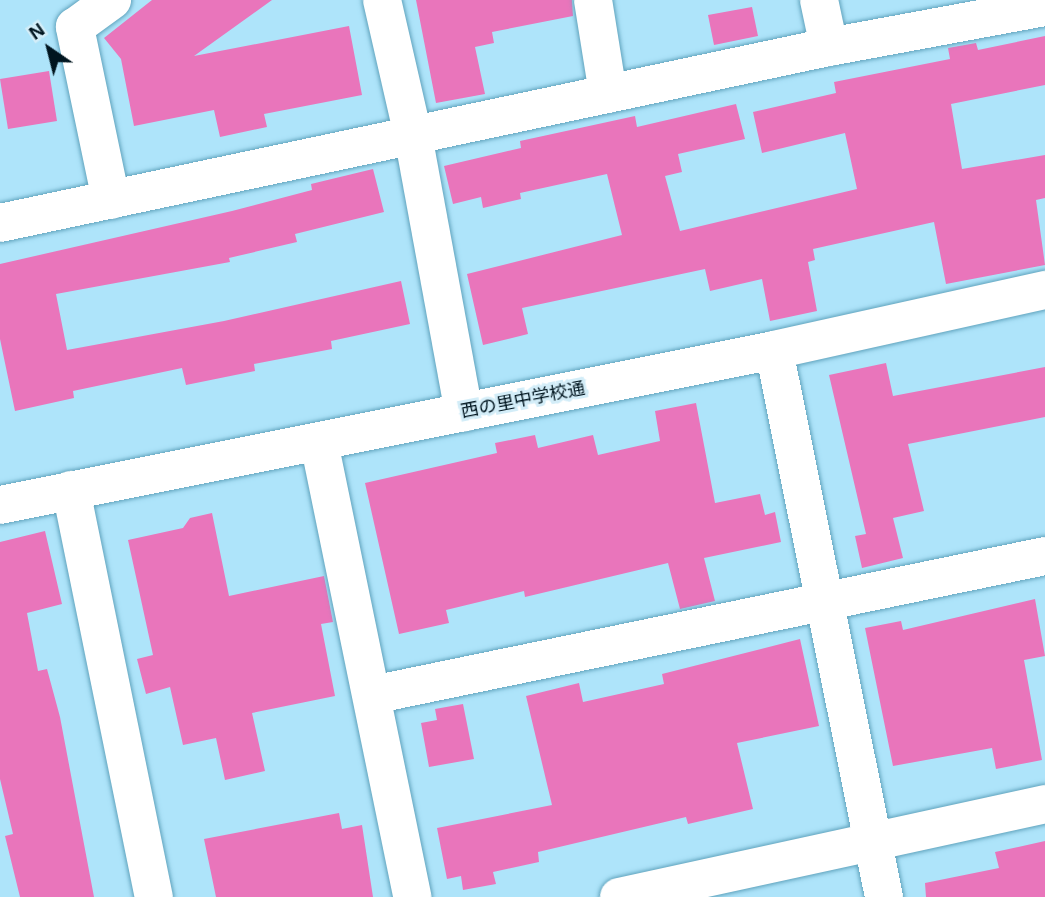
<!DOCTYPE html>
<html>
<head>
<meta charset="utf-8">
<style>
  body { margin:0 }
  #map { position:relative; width:1045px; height:897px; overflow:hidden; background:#aee4fa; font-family:Arial,"Noto Sans JP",sans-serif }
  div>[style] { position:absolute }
  .building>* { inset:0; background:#e975bb }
  .roads { filter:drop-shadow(0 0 2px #60a3bd) drop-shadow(0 0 2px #60a3bd) }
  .minor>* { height:38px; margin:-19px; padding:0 19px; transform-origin:19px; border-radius:19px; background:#fff }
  span { translate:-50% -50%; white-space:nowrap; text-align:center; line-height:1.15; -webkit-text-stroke:6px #d3edf8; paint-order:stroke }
  .street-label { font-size:18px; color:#00151f }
  .north { position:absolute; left:14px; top:14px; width:70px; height:70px; -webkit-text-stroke:5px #d3edf8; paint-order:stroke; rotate:325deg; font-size:19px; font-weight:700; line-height:28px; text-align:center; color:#00151f }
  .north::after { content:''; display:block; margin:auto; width:24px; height:32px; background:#00151f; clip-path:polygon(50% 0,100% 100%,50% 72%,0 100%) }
</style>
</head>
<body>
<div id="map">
  <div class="building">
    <div style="clip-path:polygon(152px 0,272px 0,194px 56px,349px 26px,362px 95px,264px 114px,267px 127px,220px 137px,214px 110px,134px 126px,121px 59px,104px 38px)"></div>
    <div style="clip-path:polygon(416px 0,572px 0,573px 16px,492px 32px,494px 43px,475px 47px,485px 94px,436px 103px)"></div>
    <div style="clip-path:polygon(752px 7px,758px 36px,714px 45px,708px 15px)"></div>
    <div style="clip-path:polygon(1045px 36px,1045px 85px,951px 104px,962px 169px,1045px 155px,1045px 198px,1036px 200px,1045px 265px,946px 284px,934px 222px,813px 249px,815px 260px,808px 262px,817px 311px,770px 321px,762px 279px,710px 291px,705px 269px,522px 308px,528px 334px,483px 345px,467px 274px,622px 235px,607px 174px,520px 193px,521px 199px,483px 208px,481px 197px,453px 204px,444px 166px,521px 148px,520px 141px,635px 116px,637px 127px,736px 104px,745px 139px,678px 154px,682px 172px,665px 176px,680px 231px,857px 189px,845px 133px,762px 153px,753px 112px,836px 93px,834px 82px,950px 59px,948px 48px,976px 43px,978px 50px)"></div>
    <div style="clip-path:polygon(49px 71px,57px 121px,8px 129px,0 79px)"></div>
    <div style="clip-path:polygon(373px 169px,384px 212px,295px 234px,297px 242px,229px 258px,230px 262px,56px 294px,67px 350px,224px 321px,401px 281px,410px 324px,331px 341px,332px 349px,254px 364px,255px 371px,186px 385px,182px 368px,73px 391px,74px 398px,15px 411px,0 339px,0 264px,232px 211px,312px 190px,311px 184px)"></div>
    <div style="clip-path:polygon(886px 363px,893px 396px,1045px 367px,1045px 417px,908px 444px,924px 511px,893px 518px,903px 558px,862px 568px,855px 536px,866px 534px,829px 375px)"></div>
    <div style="clip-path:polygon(696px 403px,715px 503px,760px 494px,765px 515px,775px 512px,781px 542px,704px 558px,715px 601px,680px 609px,668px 563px,525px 597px,524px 591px,446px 610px,449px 623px,399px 634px,365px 483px,497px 453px,495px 443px,535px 435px,538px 448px,593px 435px,598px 455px,660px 441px,655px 411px)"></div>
    <div style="clip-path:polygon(212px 513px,229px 596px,324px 576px,333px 622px,321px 624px,335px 696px,252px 713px,265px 771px,225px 780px,216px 738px,183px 745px,170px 687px,146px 694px,137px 659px,153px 655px,128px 540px,183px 528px,190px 518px)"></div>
    <div style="clip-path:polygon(45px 531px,62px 604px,27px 613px,38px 671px,47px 669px,60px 717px,94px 897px,20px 897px,5px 836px,13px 834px,0 779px,0 542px)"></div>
    <div style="clip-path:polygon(1035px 599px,1045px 656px,1024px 660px,1042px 760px,996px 769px,992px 748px,893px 766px,865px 628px,901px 621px,903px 630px)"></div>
    <div style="clip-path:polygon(800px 639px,819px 726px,737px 743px,753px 809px,688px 824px,686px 817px,538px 852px,539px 862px,493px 872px,496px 884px,463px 890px,461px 876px,447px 879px,437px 828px,552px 805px,526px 696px,579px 683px,583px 702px,664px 684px,662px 674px)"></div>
    <div style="clip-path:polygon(463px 704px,474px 759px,429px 767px,421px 723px,437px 720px,435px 709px)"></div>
    <div style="clip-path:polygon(339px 813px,342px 829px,362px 825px,373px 897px,216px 897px,204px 839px)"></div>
    <div style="clip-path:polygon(1045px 841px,1045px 897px,926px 897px,925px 883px,999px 868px,995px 852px)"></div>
  </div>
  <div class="roads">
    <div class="minor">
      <div style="left:382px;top:0;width:139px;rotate:77.1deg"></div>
      <div style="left:413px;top:135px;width:282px;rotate:79.6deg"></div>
      <div style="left:593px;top:0;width:95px;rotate:80.9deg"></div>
      <div style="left:819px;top:0;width:48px;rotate:78deg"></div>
      <div style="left:111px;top:200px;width:177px;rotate:-101.8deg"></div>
      <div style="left:75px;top:27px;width:46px;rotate:-36.1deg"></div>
      <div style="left:0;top:223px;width:847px;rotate:-11.99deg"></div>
      <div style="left:829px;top:47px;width:220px;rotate:-10.5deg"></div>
      <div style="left:774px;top:350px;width:558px;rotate:78.63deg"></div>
      <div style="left:319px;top:442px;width:464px;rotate:78.4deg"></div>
      <div style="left:71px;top:490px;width:415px;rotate:78.5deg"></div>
      <div style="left:0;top:505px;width:789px;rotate:-11.32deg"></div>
      <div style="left:774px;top:350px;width:278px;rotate:-12.5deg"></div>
      <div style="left:372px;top:695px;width:687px;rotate:-11.67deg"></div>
      <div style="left:619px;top:897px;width:436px;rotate:-12.3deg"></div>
    </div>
  </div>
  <div class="street-label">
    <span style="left:523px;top:400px;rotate:-11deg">西の里中学校通</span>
  </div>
  <div class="north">N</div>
</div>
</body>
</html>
